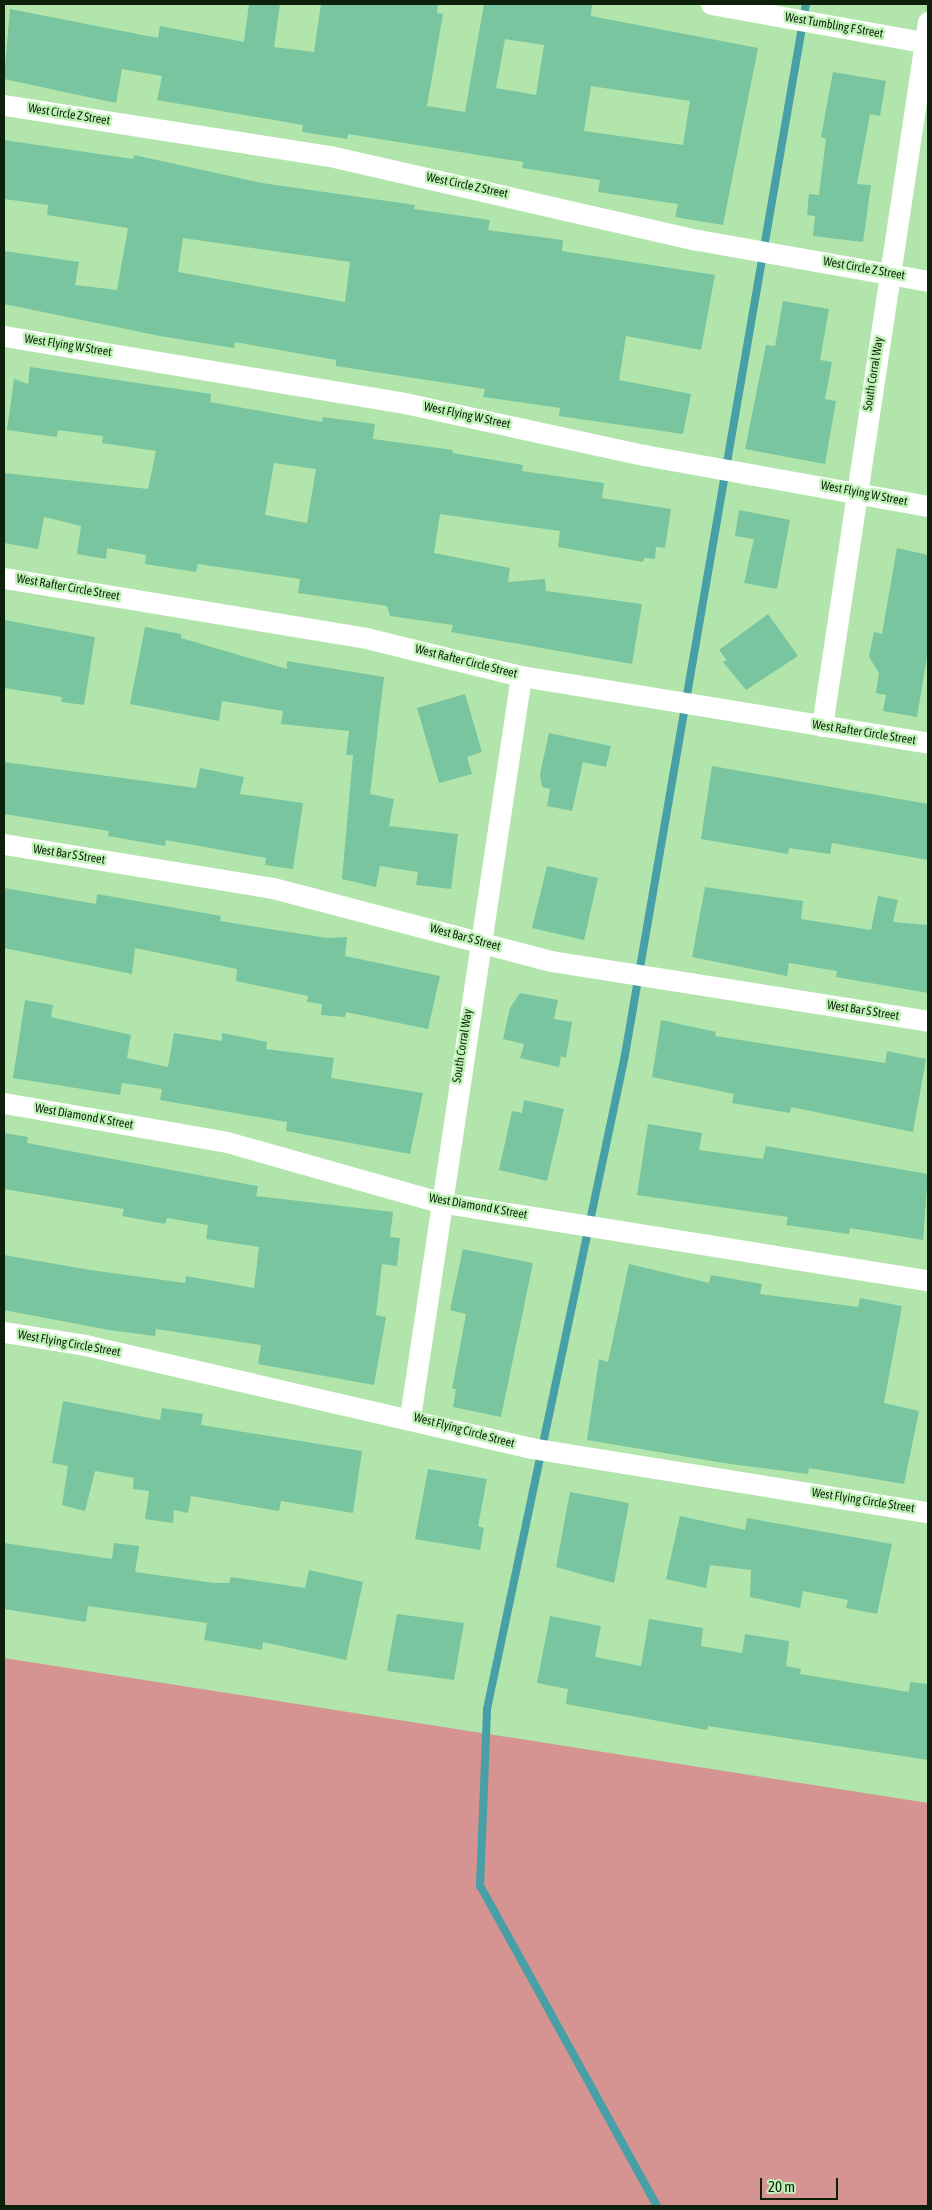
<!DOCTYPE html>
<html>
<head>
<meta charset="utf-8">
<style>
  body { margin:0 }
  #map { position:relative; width:932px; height:2210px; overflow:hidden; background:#b2e5ab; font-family:"Asap Condensed",sans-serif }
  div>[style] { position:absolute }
  .green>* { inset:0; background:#d59391 }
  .stream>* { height:8px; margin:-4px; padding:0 4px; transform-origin:4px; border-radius:4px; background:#46a0a6 }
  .building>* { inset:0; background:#78c59f }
  .street>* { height:21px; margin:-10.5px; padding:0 10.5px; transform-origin:10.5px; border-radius:10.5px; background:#fff }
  span { translate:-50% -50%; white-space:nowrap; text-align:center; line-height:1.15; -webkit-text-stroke:5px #bff2b7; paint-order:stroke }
  .street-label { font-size:12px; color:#0d200a }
  .frame { position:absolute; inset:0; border:5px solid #0d200a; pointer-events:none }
  .scale { position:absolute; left:760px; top:2178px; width:78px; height:22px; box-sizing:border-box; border:2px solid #0d200a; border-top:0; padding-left:6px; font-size:15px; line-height:18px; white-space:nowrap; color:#0d200a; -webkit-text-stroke:4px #bff2b7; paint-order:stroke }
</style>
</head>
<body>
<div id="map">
  <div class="green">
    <div style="clip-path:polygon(4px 1658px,928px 1803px,928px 2206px,4px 2206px)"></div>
  </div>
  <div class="stream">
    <div style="left:657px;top:2206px;width:366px;rotate:-118.9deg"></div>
    <div style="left:480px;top:1886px;width:177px;rotate:-87.7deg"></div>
    <div style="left:487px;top:1709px;width:668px;rotate:-78.08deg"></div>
    <div style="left:625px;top:1055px;width:1066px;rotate:-80.23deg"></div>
  </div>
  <div class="building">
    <div style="clip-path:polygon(evenodd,249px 4px,280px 4px,274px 47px,314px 52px,321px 4px,438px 4px,437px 13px,443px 14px,427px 106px,465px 112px,484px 4px,592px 4px,591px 16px,758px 48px,723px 225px,675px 217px,678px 204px,598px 192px,600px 180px,522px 168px,523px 162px,348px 134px,347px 139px,302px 132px,303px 125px,157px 100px,162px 76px,122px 69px,116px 103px,4px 79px,10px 9px,158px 38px,160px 26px,244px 42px,249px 4px,505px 39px,544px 45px,536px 95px,496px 88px,505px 39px,249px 4px,591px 86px,690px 101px,683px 145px,584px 131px,591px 86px)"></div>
    <div style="clip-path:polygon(833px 72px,886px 81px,880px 116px,870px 114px,857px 184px,871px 185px,863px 242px,813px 236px,815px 216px,807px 215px,809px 194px,819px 195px,826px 139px,821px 137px)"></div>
    <div style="clip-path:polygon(evenodd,4px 140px,133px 159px,134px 155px,262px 183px,415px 205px,414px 209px,490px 220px,488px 230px,563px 240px,562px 251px,715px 275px,701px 350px,626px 336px,619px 380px,691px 394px,683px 434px,559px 416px,560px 408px,483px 397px,485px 389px,336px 366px,336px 360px,235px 342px,234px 348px,160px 336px,4px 304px,4px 251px,79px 262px,75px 285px,117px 290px,128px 228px,47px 215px,48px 205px,4px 199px,4px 140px,183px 238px,350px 262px,345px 302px,178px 272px,183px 238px)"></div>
    <div style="clip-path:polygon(783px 301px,829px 309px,820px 360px,832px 362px,825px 399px,836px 401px,825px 464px,745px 449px,766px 345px,775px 346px)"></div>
    <div style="clip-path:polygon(evenodd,30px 367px,211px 394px,210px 402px,322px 422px,323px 417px,375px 424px,373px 439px,453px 450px,452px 453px,523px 465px,522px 471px,604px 483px,602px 498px,671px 509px,665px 548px,656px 547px,655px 559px,644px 558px,643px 562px,558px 547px,560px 531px,440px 514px,434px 553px,510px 568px,508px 582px,545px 579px,546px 591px,642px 604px,632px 664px,451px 632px,453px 625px,390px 616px,387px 606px,298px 593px,300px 579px,198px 564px,196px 572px,145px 564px,146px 555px,107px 548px,106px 559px,77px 554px,81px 526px,44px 517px,38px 549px,4px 543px,4px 473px,148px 489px,156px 451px,102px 443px,103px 436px,58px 430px,57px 437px,7px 430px,14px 379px,28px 384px,30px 367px,274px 463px,316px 469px,307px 523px,265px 515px,274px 463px)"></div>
    <div style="clip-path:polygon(739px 510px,790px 520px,777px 589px,744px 583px,754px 539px,735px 536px)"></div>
    <div style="clip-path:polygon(897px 548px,928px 555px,928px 651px,917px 717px,883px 711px,886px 695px,876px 693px,879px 673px,869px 657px,874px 632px,882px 634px)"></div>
    <div style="clip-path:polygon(768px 614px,798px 656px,746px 690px,723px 662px,727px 660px,719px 650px)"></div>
    <div style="clip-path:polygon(4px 620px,95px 637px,84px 705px,61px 702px,62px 697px,4px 688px)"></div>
    <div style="clip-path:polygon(145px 627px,181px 634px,181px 638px,287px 669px,287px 661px,384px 677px,370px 794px,394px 799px,389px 826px,458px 834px,451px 889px,416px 885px,418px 872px,380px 866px,376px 887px,342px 879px,353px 755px,346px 755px,349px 731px,281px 724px,283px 711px,222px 701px,219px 721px,130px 704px)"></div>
    <div style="clip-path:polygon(465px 694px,482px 752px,467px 757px,472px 774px,439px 783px,417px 708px)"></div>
    <div style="clip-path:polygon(549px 733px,611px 746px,606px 767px,583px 762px,572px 811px,547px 806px,550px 789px,542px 787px,540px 774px)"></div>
    <div style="clip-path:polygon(4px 762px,196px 788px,200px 768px,244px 777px,240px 794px,303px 803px,293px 869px,265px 865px,266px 858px,166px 840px,165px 846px,108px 836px,109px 831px,4px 814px)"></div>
    <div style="clip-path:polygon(712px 766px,928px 804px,928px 860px,832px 843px,830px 854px,789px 848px,788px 854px,701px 839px)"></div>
    <div style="clip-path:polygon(547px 866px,598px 878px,584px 940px,532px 928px)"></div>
    <div style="clip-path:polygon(705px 887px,803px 901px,801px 919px,871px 930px,878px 896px,898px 900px,893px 922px,928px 925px,928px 993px,836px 977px,837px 971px,789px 963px,787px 976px,692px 957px)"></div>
    <div style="clip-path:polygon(4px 888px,96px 904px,97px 894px,221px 916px,220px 921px,327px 938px,347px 937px,345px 956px,440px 976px,428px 1029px,346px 1012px,345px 1017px,321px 1015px,322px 1004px,307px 1002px,308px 996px,236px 981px,237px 969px,135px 948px,132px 974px,4px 948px)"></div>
    <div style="clip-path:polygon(520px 993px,558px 1000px,554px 1019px,572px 1022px,566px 1058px,561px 1056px,559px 1067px,520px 1058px,524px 1044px,503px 1039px,510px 1008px)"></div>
    <div style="clip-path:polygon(25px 1000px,53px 1005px,51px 1017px,131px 1035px,127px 1058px,168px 1067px,174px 1033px,222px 1041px,222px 1033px,267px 1042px,266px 1049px,334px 1058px,331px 1078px,423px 1093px,410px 1154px,286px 1131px,287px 1122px,160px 1100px,162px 1089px,122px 1083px,120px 1095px,13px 1078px)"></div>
    <div style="clip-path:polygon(661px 1020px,716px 1032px,715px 1036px,885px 1063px,887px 1051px,926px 1059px,913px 1132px,791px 1107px,790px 1113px,732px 1103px,734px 1094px,652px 1077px)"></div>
    <div style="clip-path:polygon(524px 1100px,564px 1109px,547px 1181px,499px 1170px,512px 1111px,522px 1113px)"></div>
    <div style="clip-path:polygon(648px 1124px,702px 1133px,699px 1150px,763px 1159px,766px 1146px,928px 1174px,923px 1240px,850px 1228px,849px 1234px,786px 1225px,788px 1217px,637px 1195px)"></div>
    <div style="clip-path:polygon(4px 1133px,28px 1137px,27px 1143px,258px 1186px,256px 1196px,393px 1212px,390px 1237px,400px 1238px,397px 1266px,382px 1264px,376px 1315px,386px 1317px,374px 1385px,258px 1364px,261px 1345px,156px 1329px,155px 1336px,109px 1330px,4px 1310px,4px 1255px,90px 1270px,185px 1283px,186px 1276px,254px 1288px,259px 1247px,206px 1239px,208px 1225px,167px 1218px,165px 1224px,122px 1216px,124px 1209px,4px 1189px)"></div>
    <div style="clip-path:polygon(463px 1249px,533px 1263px,501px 1417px,453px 1407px,456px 1389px,452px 1389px,466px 1314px,450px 1310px)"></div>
    <div style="clip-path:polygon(629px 1264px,709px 1283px,711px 1275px,762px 1284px,760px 1294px,858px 1307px,860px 1298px,902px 1306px,884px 1403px,919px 1411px,904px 1484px,809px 1468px,808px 1474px,730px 1464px,587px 1440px,599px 1359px,608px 1362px)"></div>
    <div style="clip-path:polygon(63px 1401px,160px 1420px,162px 1408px,203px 1414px,201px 1425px,362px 1451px,353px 1513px,281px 1501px,279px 1511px,191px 1496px,188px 1513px,174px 1510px,173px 1523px,145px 1519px,149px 1491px,133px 1489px,134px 1478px,95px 1471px,85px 1511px,62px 1505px,68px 1466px,52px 1463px)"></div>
    <div style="clip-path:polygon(428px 1469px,487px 1479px,478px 1526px,484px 1528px,480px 1550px,415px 1539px)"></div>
    <div style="clip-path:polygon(570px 1492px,629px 1503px,614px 1583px,556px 1567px)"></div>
    <div style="clip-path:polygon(680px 1516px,745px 1530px,747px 1518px,892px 1544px,877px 1614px,846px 1608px,848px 1600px,803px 1591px,800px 1608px,750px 1597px,751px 1570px,710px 1565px,706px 1588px,666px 1579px)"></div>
    <div style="clip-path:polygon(4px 1543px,112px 1559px,114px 1543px,139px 1546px,135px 1572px,214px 1583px,229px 1583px,231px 1577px,305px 1588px,309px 1570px,363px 1582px,346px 1660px,263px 1642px,262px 1650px,204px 1640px,207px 1623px,88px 1606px,86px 1622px,4px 1609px)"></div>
    <div style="clip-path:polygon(397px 1614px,464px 1623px,454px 1680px,387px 1671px)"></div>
    <div style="clip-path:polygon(550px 1616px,601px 1626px,595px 1657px,641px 1666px,649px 1619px,703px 1628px,701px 1646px,742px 1653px,745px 1634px,789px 1641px,786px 1666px,801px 1669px,800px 1674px,909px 1692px,910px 1682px,928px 1684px,928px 1760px,708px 1726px,707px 1730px,566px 1704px,568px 1689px,537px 1683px)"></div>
  </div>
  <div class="street">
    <div style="left:711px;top:4px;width:220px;rotate:10.2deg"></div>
    <div style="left:4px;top:105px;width:330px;rotate:8.9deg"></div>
    <div style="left:330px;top:156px;width:377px;rotate:12.9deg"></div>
    <div style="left:698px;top:240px;width:234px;rotate:10.1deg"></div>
    <div style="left:4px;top:336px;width:401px;rotate:9.5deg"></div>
    <div style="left:400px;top:402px;width:250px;rotate:12.3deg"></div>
    <div style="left:644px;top:455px;width:289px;rotate:10.2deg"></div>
    <div style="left:4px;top:578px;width:367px;rotate:9.4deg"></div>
    <div style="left:366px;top:638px;width:160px;rotate:13.8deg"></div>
    <div style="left:521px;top:676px;width:412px;rotate:9.3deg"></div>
    <div style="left:822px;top:726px;width:712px;rotate:-81.44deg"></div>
    <div style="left:4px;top:844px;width:273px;rotate:9.3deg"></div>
    <div style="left:273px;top:888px;width:287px;rotate:14.7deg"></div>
    <div style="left:551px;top:961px;width:382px;rotate:9deg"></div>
    <div style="left:4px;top:1103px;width:226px;rotate:9.9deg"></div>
    <div style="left:227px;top:1142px;width:220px;rotate:15.8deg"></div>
    <div style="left:439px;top:1202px;width:495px;rotate:9.1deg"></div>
    <div style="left:4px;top:1332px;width:82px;rotate:9.1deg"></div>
    <div style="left:85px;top:1345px;width:458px;rotate:13deg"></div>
    <div style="left:531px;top:1448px;width:402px;rotate:9.2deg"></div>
    <div style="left:410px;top:1417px;width:749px;rotate:-81.48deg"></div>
  </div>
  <div class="street-label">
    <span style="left:834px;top:26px;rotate:10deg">West Tumbling F Street</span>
    <span style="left:69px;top:115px;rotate:9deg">West Circle Z Street</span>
    <span style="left:467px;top:186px;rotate:12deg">West Circle Z Street</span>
    <span style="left:864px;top:269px;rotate:10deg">West Circle Z Street</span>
    <span style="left:68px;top:346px;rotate:9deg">West Flying W Street</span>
    <span style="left:874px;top:374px;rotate:-81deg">South Corral Way</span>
    <span style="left:467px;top:416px;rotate:12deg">West Flying W Street</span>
    <span style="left:864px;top:494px;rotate:11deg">West Flying W Street</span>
    <span style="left:68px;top:588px;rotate:10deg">West Rafter Circle Street</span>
    <span style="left:466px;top:662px;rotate:14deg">West Rafter Circle Street</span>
    <span style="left:864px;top:733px;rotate:9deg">West Rafter Circle Street</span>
    <span style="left:69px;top:855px;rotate:9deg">West Bar S Street</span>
    <span style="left:465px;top:938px;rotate:15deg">West Bar S Street</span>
    <span style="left:863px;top:1011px;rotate:9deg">West Bar S Street</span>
    <span style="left:463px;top:1046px;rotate:-81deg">South Corral Way</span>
    <span style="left:84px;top:1117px;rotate:10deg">West Diamond K Street</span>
    <span style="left:478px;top:1207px;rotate:10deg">West Diamond K Street</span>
    <span style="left:69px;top:1344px;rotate:10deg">West Flying Circle Street</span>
    <span style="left:464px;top:1431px;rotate:15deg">West Flying Circle Street</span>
    <span style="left:863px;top:1501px;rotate:9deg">West Flying Circle Street</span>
  </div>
  <div class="frame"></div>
  <div class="scale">20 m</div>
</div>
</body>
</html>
